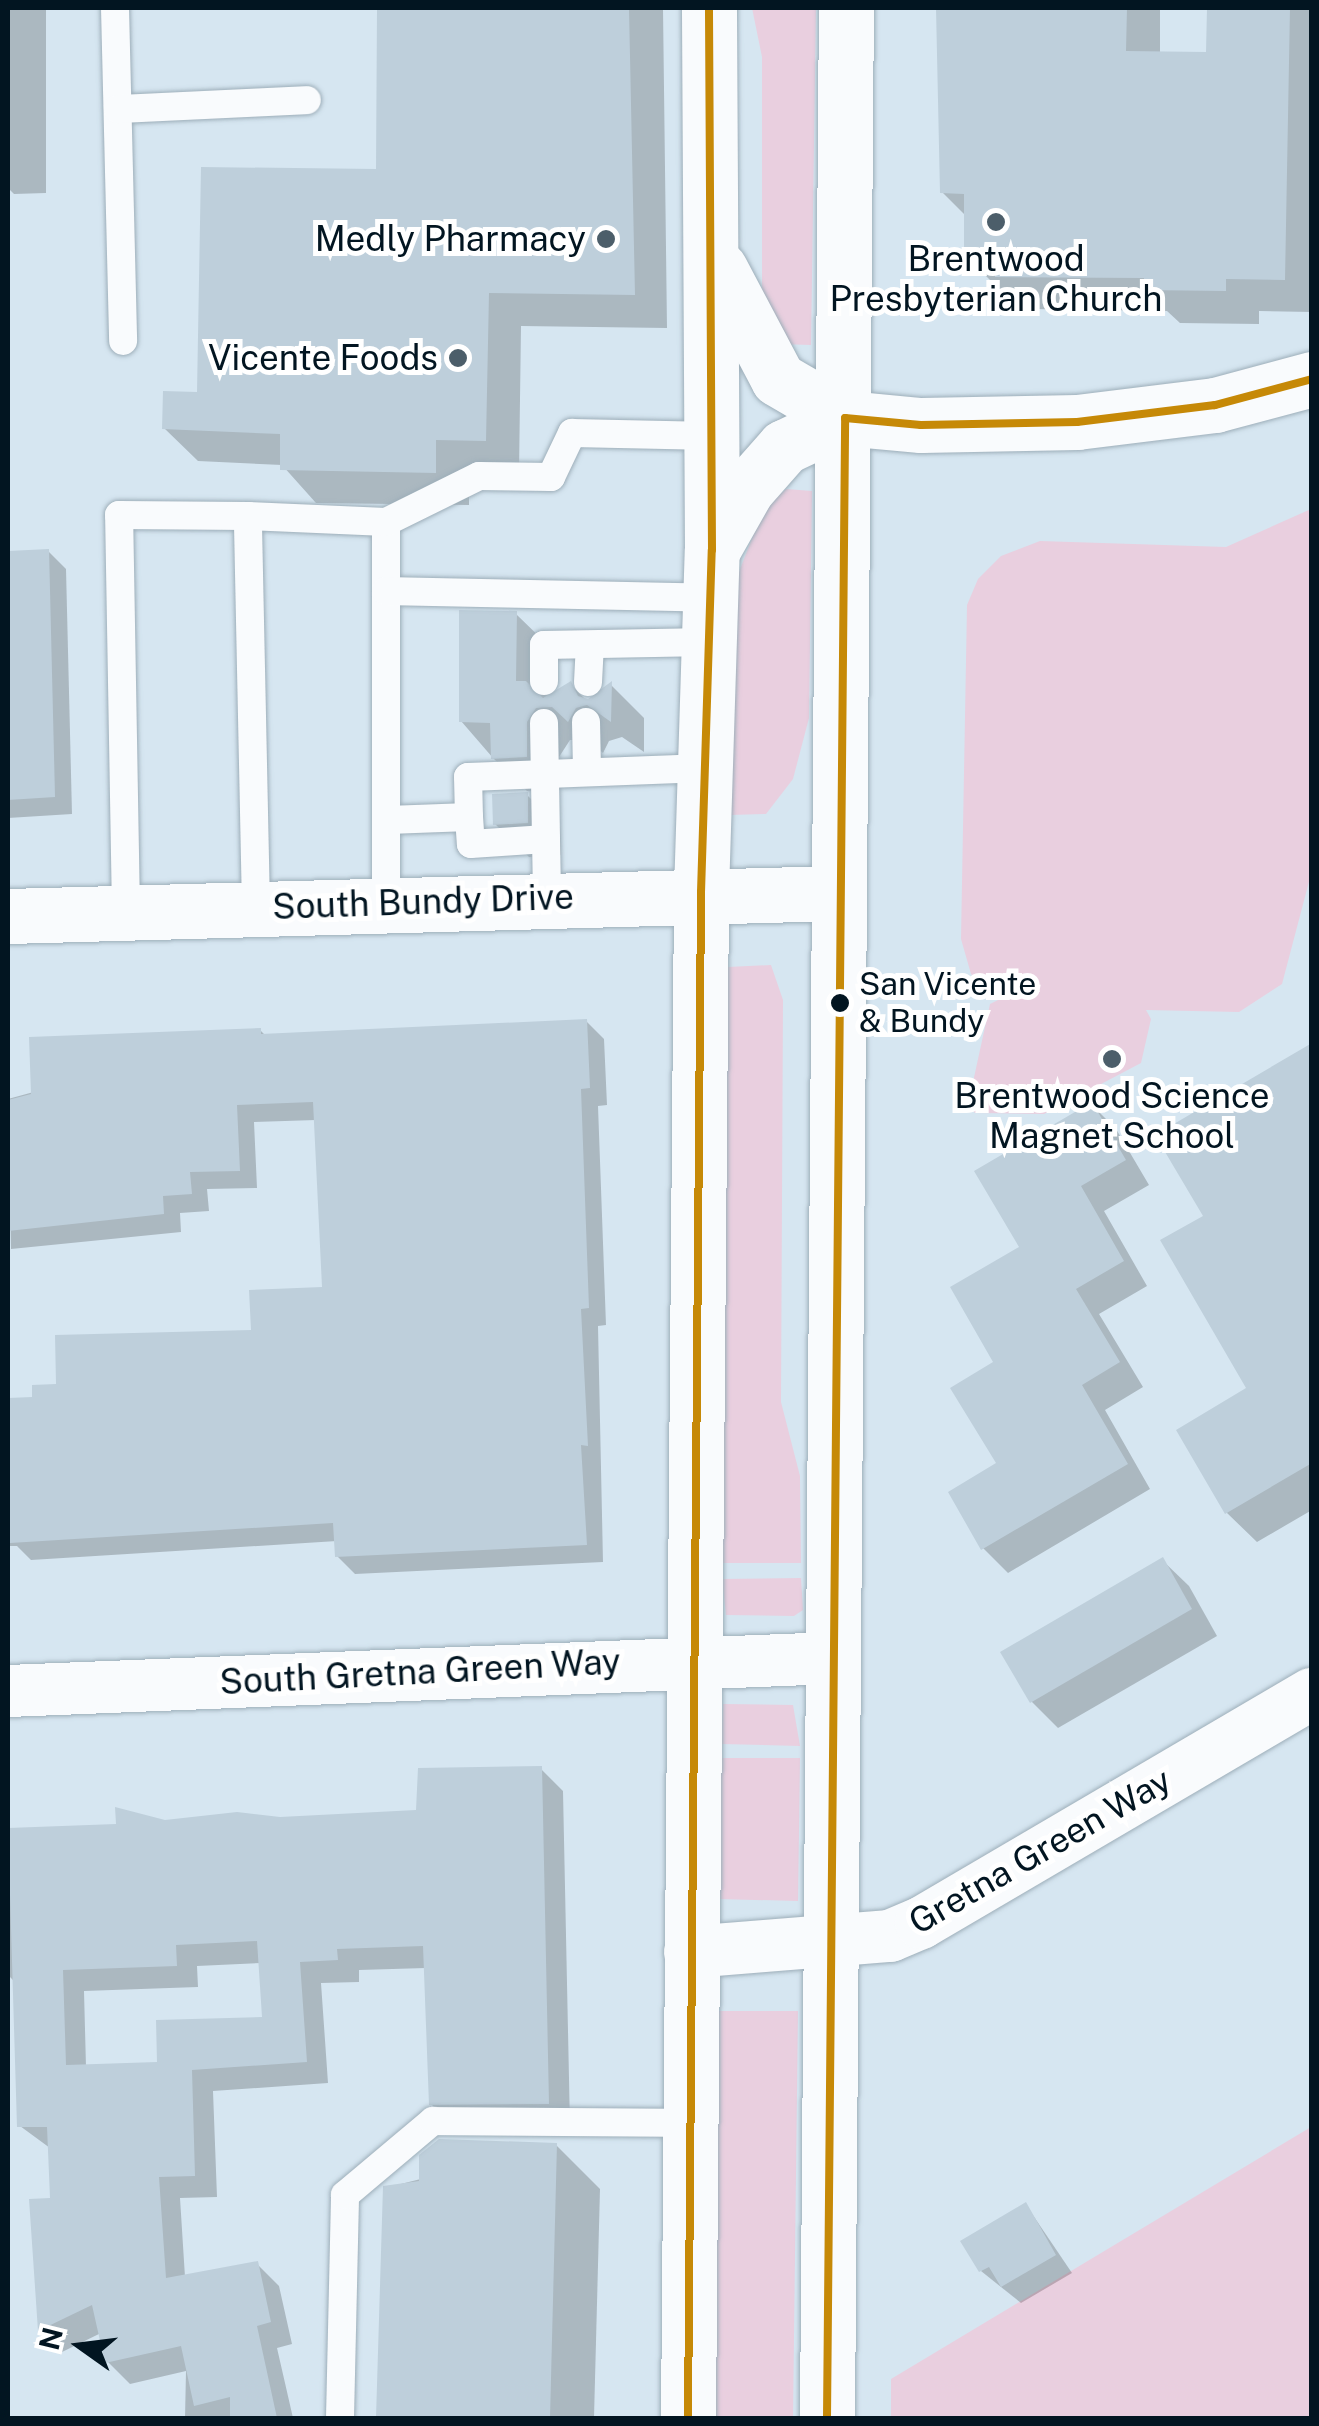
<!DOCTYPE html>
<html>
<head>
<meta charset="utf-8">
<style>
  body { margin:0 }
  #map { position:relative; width:1319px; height:2426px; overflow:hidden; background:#d6e6f1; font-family:"Public Sans",sans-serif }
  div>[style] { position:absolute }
  .green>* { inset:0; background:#e9cfdf }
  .shadow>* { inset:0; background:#0003 }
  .building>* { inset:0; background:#becfdb }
  .roads { filter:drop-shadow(0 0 2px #9daeb9) drop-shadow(0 0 2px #9daeb9) }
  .lane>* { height:28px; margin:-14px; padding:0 14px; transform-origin:14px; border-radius:14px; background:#f9fbfd }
  .street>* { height:52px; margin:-26px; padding:0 26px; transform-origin:26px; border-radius:26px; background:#f9fbfd }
  .secondary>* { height:55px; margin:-27.5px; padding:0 27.5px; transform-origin:27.5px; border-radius:27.5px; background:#f9fbfd }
  .bus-1>* { height:8px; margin:-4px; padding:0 4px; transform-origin:4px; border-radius:4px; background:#c68907 }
  .dots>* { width:28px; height:28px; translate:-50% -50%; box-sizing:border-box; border:5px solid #fff; border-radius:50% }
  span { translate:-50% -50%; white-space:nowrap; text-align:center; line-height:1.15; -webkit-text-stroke:10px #fff; paint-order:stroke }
  .bus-label { font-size:32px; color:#021521 }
  .left { translate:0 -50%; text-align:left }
  .poi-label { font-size:35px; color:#021521 }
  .right { translate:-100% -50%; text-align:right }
  .street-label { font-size:35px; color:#021521 }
  .frame { position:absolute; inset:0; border:10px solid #021521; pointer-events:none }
  .north { position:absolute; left:30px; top:2296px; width:100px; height:100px; -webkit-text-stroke:8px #fff; paint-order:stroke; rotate:284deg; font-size:28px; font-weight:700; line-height:40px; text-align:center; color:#021521 }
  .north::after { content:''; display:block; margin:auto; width:35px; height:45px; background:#021521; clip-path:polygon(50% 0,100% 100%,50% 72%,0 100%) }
</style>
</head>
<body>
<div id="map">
  <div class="green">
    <div style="clip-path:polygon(752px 8px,816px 8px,811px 345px,779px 344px,762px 308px,762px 57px)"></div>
    <div style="clip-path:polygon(786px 489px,812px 491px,809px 718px,793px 779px,766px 814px,730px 815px,735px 582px,763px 510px)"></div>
    <div style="clip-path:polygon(1311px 509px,1311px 874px,1282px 984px,1239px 1012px,1146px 1010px,1151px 1019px,1141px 1063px,1044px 1114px,975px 1113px,968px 1105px,990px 1004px,998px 1000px,971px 974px,961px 939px,967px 605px,978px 579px,1001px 556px,1040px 541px,1226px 547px)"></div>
    <div style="clip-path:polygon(771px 965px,783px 1000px,781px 1402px,800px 1476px,801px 1563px,722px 1563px,728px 967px)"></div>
    <div style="clip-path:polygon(801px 1578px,803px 1610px,794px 1616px,726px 1615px,722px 1579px)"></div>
    <div style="clip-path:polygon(723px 1704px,793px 1705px,800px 1746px,721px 1744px)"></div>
    <div style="clip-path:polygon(720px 1758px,800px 1758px,798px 1901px,718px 1899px)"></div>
    <div style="clip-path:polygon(718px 2011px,798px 2011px,793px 2418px,714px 2418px)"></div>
    <div style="clip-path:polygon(1311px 2127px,1311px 2418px,891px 2418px,891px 2379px)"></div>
  </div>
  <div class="shadow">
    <div style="clip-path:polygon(8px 8px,46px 8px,46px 193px,14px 194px,8px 188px)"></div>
    <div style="clip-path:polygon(452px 8px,663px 8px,667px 328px,521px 326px,519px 473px,469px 472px,469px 505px,316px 503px,282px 465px,198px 461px,164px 428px,200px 394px,378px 172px)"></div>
    <div style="clip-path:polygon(938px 8px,1160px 8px,1160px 54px,1209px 55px,1210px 8px,1312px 8px,1312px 312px,1259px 311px,1259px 324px,1180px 323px,1167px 311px,1032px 309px,1013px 291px,1000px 290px,967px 257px,967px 217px,942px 192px)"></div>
    <div style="clip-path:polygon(48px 551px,66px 569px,72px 814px,8px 818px,8px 553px)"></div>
    <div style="clip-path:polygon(516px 614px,550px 647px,549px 699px,570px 684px,588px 702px,611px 685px,644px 718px,644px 752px,622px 737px,609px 741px,603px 753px,588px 740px,570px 740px,559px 757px,560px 790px,527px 791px,493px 758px,461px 721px)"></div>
    <div style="clip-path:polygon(527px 795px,560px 828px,561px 855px,529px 857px,495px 824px)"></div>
    <div style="clip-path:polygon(586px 1021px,604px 1039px,607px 1105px,598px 1106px,606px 1325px,598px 1326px,603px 1562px,355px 1574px,337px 1556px,337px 1541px,31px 1560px,17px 1546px,8px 1546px,8px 1400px,35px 1399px,59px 1386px,253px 1333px,325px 1289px,316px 1120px,254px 1122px,257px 1188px,207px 1189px,209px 1211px,180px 1213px,181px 1232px,11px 1249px,8px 1099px,260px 1030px,267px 1037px)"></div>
    <div style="clip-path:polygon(1312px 1045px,1312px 1510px,1257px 1542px,1227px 1513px,1249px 1389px,1207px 1217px)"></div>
    <div style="clip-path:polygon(1092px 1105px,1116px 1129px,1149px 1185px,1104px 1211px,1147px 1286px,1099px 1314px,1143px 1387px,1105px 1410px,1150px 1489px,1008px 1573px,983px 1548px,999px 1464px,996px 1363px,1022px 1248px)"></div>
    <div style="clip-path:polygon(1162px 1560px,1189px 1586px,1217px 1636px,1058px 1728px,1032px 1702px,1004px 1653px)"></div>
    <div style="clip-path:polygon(evenodd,541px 1769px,563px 1791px,570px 2126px,454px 2126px,431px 2104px,426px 1968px,359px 1970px,359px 1982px,321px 1983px,328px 2083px,213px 2091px,217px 2197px,180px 2198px,185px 2277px,257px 2264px,279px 2286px,292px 2344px,277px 2348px,293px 2418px,185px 2418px,186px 2371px,130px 2384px,108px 2362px,101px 2333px,62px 2352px,41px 2330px,32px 2202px,52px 2200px,50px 2148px,20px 2126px,14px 1981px,8px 1975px,8px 1831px,418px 1812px,541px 1769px,261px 1963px,265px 2019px,159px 2064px,86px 2067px,84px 1991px,198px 1987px,197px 1966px,261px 1963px)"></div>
    <div style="clip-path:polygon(556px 2145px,600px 2189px,594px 2418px,379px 2418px,385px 2188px)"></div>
    <div style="clip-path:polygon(1026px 2205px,1072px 2273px,1021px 2303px,981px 2271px)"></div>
  </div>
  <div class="building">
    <div style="clip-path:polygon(377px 8px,629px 8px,635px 295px,489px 293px,486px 441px,436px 440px,436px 473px,280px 470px,280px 434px,162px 429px,163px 391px,197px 392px,201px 167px,376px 169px)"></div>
    <div style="clip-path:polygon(936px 8px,1127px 8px,1126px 51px,1206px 52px,1207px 8px,1290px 8px,1285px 280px,1226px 279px,1226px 291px,1144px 290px,1144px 278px,995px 277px,996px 258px,964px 258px,964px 194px,940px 193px)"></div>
    <div style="clip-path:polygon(49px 549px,55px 797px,8px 800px,8px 551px)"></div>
    <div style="clip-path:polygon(459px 610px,517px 611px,516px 681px,526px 681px,543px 698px,571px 681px,578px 696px,588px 699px,612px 681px,611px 722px,587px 705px,576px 708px,568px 722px,552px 707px,536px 708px,527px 722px,527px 757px,491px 759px,490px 723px,459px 722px)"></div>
    <div style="clip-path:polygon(528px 792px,528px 823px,493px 825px,492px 794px)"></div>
    <div style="clip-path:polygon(587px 1019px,590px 1088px,581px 1089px,589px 1308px,581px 1309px,588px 1446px,581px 1445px,587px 1545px,335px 1557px,333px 1523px,10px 1543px,8px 1398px,32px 1397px,32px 1385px,56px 1384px,55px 1335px,251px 1330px,249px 1290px,322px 1287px,313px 1102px,237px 1105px,240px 1171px,190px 1172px,192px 1194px,163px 1196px,164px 1214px,8px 1231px,8px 1100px,31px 1094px,29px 1037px,261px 1028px,261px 1034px)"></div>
    <div style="clip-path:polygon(1312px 1043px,1312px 1463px,1225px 1514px,1176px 1430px,1246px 1388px,1160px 1240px,1203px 1216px,1155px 1135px)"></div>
    <div style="clip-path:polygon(1092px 1102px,1126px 1160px,1081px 1186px,1124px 1261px,1076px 1289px,1120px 1362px,1082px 1385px,1128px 1464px,981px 1550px,948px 1492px,996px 1463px,950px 1388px,993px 1362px,950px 1287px,1019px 1247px,974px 1171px)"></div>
    <div style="clip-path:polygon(1163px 1557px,1192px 1609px,1030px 1703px,1000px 1652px)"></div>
    <div style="clip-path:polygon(evenodd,542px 1766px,549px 2104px,429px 2105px,423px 1946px,337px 1949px,338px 1960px,300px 1962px,307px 2062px,192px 2070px,195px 2176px,159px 2177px,166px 2278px,258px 2261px,271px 2322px,257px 2326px,277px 2418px,230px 2418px,230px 2397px,194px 2406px,181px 2346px,105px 2363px,92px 2305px,38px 2331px,29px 2199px,50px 2198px,47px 2127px,17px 2127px,8px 1828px,116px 1824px,115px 1807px,165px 1820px,237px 1812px,280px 1817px,416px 1810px,418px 1768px,542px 1766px,257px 1941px,262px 2017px,156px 2020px,157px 2062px,66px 2065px,63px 1970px,177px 1966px,176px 1945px,257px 1941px)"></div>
    <div style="clip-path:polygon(439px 2139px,557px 2143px,550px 2418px,376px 2418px,383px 2186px,419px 2181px,419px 2155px)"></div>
    <div style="clip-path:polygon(1026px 2202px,1056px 2255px,1001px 2287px,989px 2267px,979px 2272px,960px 2241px)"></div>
  </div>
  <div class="roads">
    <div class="lane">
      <div style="left:115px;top:8px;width:333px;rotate:88.6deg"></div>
      <div style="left:118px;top:109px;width:189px;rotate:-2.7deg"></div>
      <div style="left:386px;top:591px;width:69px;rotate:-90deg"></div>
      <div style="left:544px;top:681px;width:36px;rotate:-90deg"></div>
      <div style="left:544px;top:645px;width:165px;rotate:-1deg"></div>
      <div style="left:588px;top:682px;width:37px;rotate:-87deg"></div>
      <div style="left:586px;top:722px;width:48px;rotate:88.8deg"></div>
      <div style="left:544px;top:723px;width:174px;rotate:89deg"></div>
      <div style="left:469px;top:817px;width:27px;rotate:86deg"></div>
      <div style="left:471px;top:844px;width:75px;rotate:-3.8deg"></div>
      <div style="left:388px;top:820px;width:81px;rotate:-2.1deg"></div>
      <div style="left:469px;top:817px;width:40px;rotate:-91.4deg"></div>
      <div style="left:468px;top:777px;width:237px;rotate:-2.2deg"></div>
      <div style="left:386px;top:903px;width:312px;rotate:-90deg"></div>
      <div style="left:386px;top:591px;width:324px;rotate:1.2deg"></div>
      <div style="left:256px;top:907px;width:391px;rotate:-91.2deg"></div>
      <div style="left:248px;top:516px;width:138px;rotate:2.5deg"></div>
      <div style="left:386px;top:522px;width:104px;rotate:-26.3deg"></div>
      <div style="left:479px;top:476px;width:72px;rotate:0.8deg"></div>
      <div style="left:551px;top:477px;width:49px;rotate:-64.5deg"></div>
      <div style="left:572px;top:433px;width:140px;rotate:1.2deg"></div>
      <div style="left:126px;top:911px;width:396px;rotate:-91deg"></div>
      <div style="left:119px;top:515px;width:129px;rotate:0.4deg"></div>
      <div style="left:340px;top:2418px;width:223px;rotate:-88.7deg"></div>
      <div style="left:345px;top:2195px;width:115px;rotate:-40.1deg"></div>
      <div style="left:433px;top:2121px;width:258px;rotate:0.4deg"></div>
    </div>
    <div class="street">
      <div style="left:8px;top:1691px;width:825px;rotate:-2.29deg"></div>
      <div style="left:690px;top:1952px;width:201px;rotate:-4.6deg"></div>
      <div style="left:890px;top:1936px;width:34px;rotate:-23deg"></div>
      <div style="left:921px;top:1923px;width:453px;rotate:-30.4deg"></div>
    </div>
    <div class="secondary">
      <div style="left:720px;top:269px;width:124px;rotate:62.2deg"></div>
      <div style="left:778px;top:379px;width:78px;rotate:30.2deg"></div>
      <div style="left:845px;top:418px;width:76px;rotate:5.3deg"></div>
      <div style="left:921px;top:425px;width:156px;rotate:-1.1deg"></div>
      <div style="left:1077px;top:422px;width:139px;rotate:-7deg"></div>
      <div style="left:1215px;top:405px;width:100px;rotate:-15deg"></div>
      <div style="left:713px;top:549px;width:69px;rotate:-60.5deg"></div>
      <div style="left:747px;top:489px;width:56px;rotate:-48.6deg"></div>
      <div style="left:784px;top:447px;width:68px;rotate:-25.4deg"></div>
      <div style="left:8px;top:916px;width:830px;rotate:-1.59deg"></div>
      <div style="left:688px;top:2418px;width:1526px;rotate:-89.51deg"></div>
      <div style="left:701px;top:892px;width:342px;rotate:-88.2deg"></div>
      <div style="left:712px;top:550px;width:542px;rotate:-90.32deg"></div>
      <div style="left:827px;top:2418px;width:2410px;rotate:-89.55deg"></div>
    </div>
  </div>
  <div class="bus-1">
    <div style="left:688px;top:2418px;width:1526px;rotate:-89.51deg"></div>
    <div style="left:701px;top:892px;width:342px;rotate:-88.2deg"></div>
    <div style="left:712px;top:550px;width:542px;rotate:-90.32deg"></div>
    <div style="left:827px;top:2418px;width:2000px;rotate:-89.48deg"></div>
    <div style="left:845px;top:418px;width:76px;rotate:5.3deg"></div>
    <div style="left:921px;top:425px;width:156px;rotate:-1.1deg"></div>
    <div style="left:1077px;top:422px;width:139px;rotate:-7deg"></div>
    <div style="left:1215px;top:405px;width:100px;rotate:-15deg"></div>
  </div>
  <div class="dots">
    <div style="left:996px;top:222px;background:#4c5e6a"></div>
    <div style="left:606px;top:239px;background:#4c5e6a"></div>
    <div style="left:458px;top:358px;background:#4c5e6a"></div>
    <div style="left:840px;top:1003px;background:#021521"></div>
    <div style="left:1112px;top:1059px;background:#4c5e6a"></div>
  </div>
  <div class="bus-label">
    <span class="left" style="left:859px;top:1003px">San Vicente<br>&amp; Bundy</span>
  </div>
  <div class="poi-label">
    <span class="right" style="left:586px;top:239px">Medly Pharmacy</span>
    <span style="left:996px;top:279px">Brentwood<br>Presbyterian Church</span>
    <span class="right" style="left:438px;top:358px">Vicente Foods</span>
    <span style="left:1112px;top:1116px">Brentwood Science<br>Magnet School</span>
  </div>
  <div class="street-label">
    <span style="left:423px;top:902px;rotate:-2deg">South Bundy Drive</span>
    <span style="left:420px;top:1672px;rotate:-3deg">South Gretna Green Way</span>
    <span style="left:1040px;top:1851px;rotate:-30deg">Gretna Green Way</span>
  </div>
  <div class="frame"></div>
  <div class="north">N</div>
</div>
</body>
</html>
